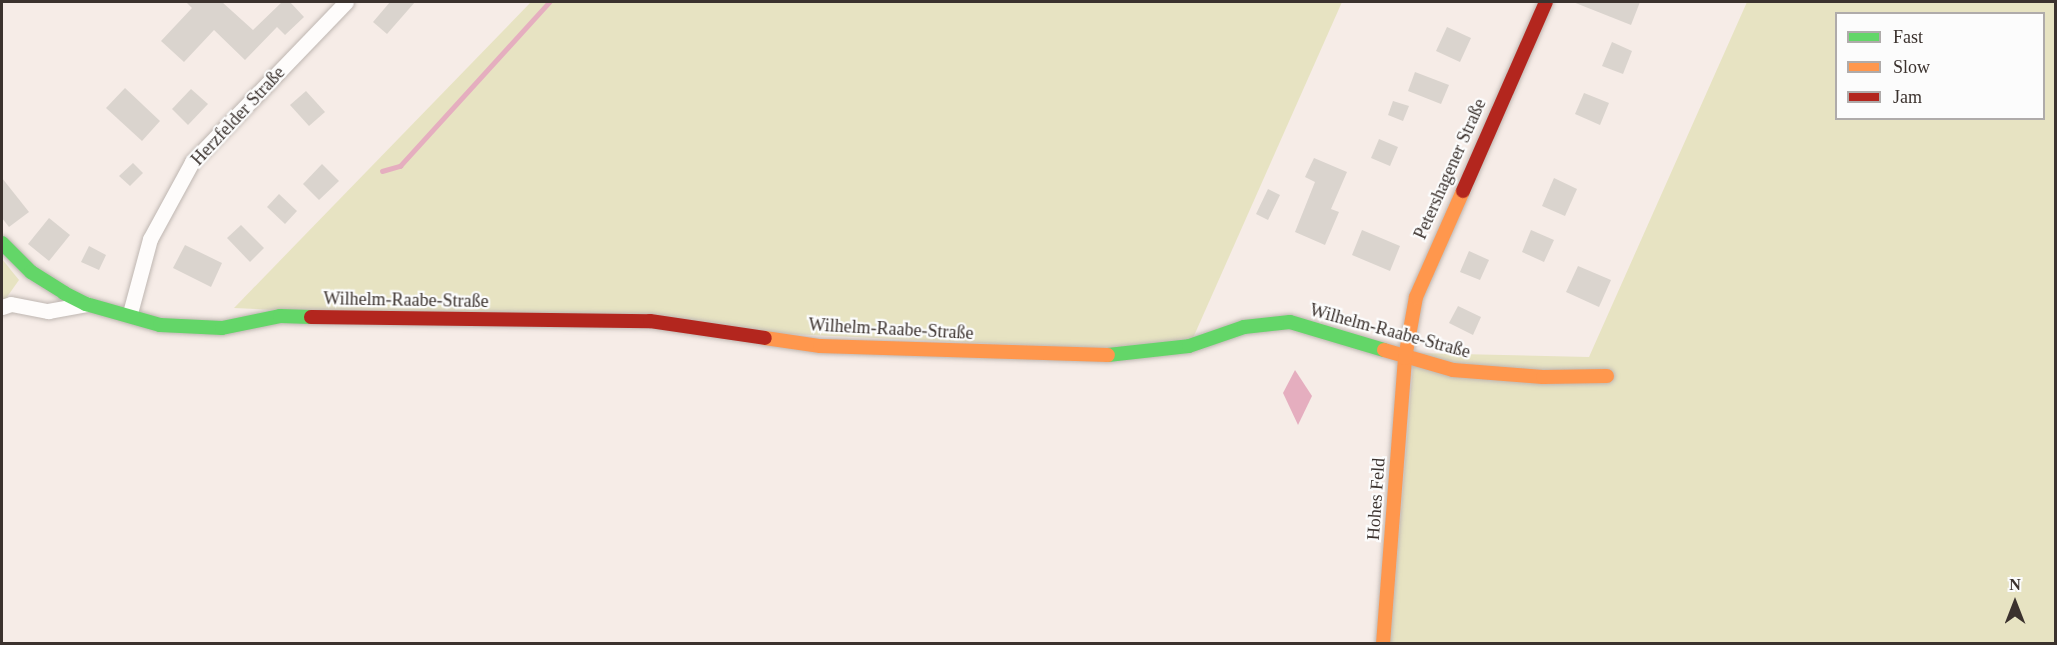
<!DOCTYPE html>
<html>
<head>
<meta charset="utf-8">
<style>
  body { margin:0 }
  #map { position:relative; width:2057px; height:645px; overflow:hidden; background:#f6ece7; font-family:Georgia,serif }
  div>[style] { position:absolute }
  .green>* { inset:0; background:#e7e3c2 }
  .water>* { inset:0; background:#e5aebf }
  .stream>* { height:4.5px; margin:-2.25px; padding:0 2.25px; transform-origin:2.25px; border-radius:2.25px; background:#e5aebf }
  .building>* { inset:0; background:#dad4ce }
  .roads { filter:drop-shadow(0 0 2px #beb6b1) drop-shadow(0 0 2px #beb6b1) }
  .street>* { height:15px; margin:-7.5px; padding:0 7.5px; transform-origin:7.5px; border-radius:7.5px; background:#fefcfb }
  .fast>* { height:14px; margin:-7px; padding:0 7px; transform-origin:7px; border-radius:7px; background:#63d668 }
  .slow>* { height:14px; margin:-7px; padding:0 7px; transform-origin:7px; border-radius:7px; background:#ff974d }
  .jam>* { height:14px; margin:-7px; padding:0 7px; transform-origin:7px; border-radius:7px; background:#b3261e }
  span { translate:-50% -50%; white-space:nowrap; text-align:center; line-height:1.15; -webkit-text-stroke:4.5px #fcfcfc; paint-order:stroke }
  .street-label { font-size:18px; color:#3b322e }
  .frame { position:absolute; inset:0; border:3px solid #3b322e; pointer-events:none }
  .legend { position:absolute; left:1835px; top:12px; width:210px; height:108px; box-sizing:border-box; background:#fcfcfc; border:2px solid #afabaa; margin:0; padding:8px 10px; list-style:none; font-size:18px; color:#3b322e }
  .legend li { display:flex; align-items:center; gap:12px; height:30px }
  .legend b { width:30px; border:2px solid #afabaa }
  .north { position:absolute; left:1985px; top:573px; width:60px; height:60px; -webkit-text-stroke:4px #fcfcfc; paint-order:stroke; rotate:0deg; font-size:16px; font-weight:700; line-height:24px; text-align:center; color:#3b322e }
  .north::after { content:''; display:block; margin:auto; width:21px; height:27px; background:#3b322e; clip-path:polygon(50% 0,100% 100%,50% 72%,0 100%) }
</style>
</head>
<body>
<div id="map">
  <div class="green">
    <div style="clip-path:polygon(531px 2px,1342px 2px,1193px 338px,1133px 350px,234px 308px)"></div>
    <div style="clip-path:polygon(evenodd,1747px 2px,2055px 2px,2055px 643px,1390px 644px,1414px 353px,1589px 357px,1747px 2px,1836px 14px,2044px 14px,2044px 118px,1836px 118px,1836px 14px)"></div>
    <div style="clip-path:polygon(2px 259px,19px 280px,2px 304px)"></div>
  </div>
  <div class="water">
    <div style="clip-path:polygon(1295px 370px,1312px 396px,1298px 425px,1283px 393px)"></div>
  </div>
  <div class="stream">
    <div style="left:382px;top:171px;width:19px;rotate:-16deg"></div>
    <div style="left:400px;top:166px;width:222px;rotate:-47.7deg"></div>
  </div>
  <div class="building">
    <div style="clip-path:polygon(186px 2px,222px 2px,253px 30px,282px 2px,290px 2px,304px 17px,285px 35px,277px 27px,245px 60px,214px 30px,184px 62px,161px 41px,192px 8px)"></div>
    <div style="clip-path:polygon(390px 2px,415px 2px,387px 34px,373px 22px)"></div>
    <div style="clip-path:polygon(1573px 2px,1640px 2px,1631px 25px)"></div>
    <div style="clip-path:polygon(1447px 27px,1471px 38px,1460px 62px,1436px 51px)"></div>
    <div style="clip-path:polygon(1612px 42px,1632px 51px,1623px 74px,1602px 66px)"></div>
    <div style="clip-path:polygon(1415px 72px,1449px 85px,1441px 104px,1408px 91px)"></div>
    <div style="clip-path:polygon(125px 88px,160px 121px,142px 141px,106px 108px)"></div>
    <div style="clip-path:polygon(191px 89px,208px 104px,188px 125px,172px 109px)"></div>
    <div style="clip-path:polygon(306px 91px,325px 112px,309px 126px,290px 105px)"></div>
    <div style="clip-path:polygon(1584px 93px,1609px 103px,1600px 125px,1575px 114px)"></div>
    <div style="clip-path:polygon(1393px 101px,1409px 106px,1403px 121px,1388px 115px)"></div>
    <div style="clip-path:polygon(1379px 139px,1398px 147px,1390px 166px,1371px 158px)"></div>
    <div style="clip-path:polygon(1314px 158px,1347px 172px,1331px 209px,1339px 212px,1325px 245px,1295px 232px,1315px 182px,1305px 177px)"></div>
    <div style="clip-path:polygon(133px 163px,143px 173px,130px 186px,119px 176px)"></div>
    <div style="clip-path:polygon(322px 164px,339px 181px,319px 200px,303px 184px)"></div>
    <div style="clip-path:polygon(2px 178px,29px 212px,9px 227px,2px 218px)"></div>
    <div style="clip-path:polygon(1554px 178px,1577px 189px,1565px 216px,1542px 206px)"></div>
    <div style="clip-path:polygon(1268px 189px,1280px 195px,1268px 220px,1256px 214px)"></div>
    <div style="clip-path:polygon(279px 194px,297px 211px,285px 224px,267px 207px)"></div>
    <div style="clip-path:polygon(49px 218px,70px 235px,49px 261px,28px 244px)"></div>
    <div style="clip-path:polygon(241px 225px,264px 248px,250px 262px,227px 238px)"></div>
    <div style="clip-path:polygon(1362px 230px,1400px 246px,1390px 271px,1352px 255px)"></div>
    <div style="clip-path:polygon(1531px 230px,1554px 240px,1544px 262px,1522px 252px)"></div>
    <div style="clip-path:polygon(185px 245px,222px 263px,211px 287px,173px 268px)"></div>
    <div style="clip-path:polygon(89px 246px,106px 255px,99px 270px,81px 262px)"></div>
    <div style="clip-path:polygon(1469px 251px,1489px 260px,1480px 280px,1460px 272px)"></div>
    <div style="clip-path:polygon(1578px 266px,1611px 280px,1599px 307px,1566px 292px)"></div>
    <div style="clip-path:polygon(1458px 306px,1481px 317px,1473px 335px,1449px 323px)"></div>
  </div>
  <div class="roads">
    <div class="street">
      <div style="left:2px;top:307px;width:9px;rotate:-18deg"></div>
      <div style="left:11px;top:304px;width:38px;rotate:11deg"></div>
      <div style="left:48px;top:311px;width:39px;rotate:-10deg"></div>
      <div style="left:130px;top:313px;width:77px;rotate:-74.9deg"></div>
      <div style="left:150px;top:239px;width:88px;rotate:-61.4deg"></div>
      <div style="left:192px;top:162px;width:222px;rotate:-46.1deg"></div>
    </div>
    <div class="fast">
      <div style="left:2px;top:243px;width:41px;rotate:45deg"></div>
      <div style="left:31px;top:272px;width:39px;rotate:32deg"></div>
      <div style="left:64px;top:293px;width:25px;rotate:27deg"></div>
      <div style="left:86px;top:304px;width:77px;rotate:15.8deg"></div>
      <div style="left:160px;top:325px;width:62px;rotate:2.8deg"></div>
      <div style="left:222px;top:328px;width:59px;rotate:-11.7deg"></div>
      <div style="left:280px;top:316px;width:31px;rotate:2deg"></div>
      <div style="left:1108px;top:355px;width:81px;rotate:-6.3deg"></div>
      <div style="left:1189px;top:346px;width:58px;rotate:-19.1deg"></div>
      <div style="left:1244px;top:327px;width:46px;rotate:-6.2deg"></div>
      <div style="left:1290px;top:322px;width:98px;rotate:16.6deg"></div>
    </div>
    <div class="slow">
      <div style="left:765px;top:338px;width:56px;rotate:8.3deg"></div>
      <div style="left:820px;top:346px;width:288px;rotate:1.8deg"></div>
      <div style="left:1384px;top:350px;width:72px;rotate:16.2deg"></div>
      <div style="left:1453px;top:370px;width:90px;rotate:4.4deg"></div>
      <div style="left:1543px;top:377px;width:64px;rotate:-0.9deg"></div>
      <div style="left:1383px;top:644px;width:287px;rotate:-85.6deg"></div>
      <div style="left:1405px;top:358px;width:62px;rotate:-79.8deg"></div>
      <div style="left:1416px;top:297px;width:116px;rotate:-66.1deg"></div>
    </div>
    <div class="jam">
      <div style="left:1463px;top:191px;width:206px;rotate:-66.3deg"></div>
      <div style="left:311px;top:317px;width:339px;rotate:0.7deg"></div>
      <div style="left:650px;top:321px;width:116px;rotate:8.4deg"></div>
    </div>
  </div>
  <div class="street-label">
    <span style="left:238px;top:116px;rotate:-47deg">Herzfelder Straße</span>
    <span style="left:1450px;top:169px;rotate:-66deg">Petershagener Straße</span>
    <span style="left:406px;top:300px;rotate:1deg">Wilhelm-Raabe-Straße</span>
    <span style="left:891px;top:329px;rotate:3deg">Wilhelm-Raabe-Straße</span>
    <span style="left:1390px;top:331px;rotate:15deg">Wilhelm-Raabe-Straße</span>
    <span style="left:1376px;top:499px;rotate:-86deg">Hohes Feld</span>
  </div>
  <div class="frame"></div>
  <ul class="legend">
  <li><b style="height:8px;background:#63d668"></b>Fast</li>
  <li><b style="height:8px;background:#ff974d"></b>Slow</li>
  <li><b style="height:8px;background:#b3261e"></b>Jam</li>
  </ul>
  <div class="north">N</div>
</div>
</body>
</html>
